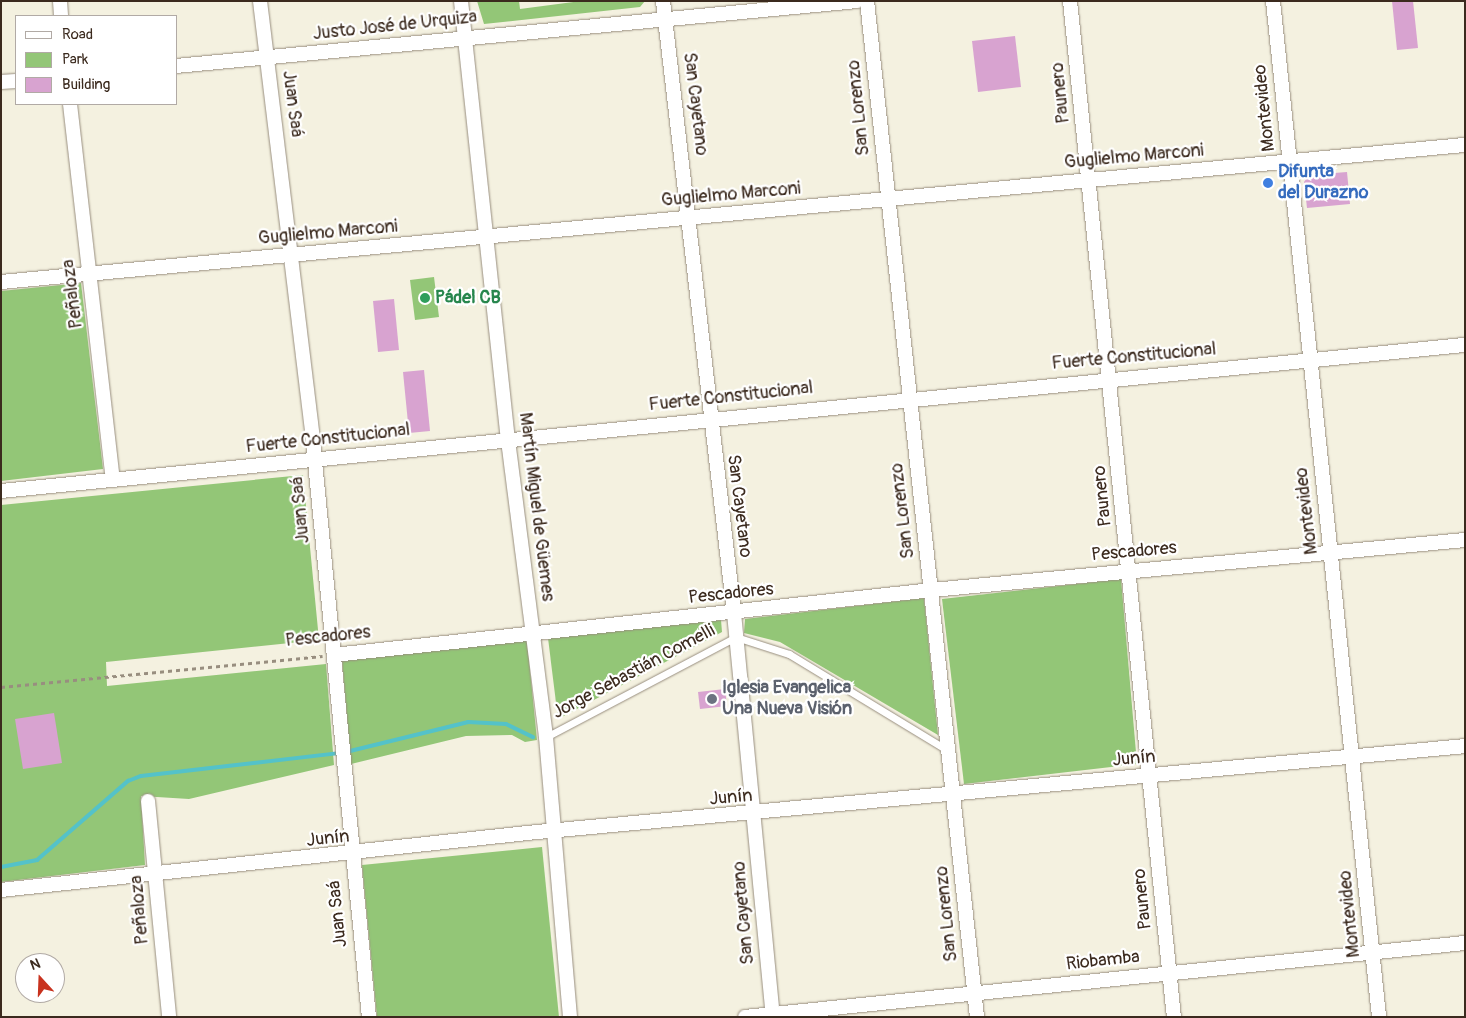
<!DOCTYPE html>
<html>
<head>
<meta charset="utf-8">
<style>
  body { margin:0 }
  #map { position:relative; width:1466px; height:1018px; overflow:hidden; background:#f4f1e0; font-family:Pangolin,sans-serif }
  div>[style] { position:absolute }
  .green>* { inset:0; background:#93c677 }
  .stream>* { height:4px; margin:-2px; padding:0 2px; transform-origin:2px; border-radius:2px; background:#54c2c9 }
  .building>* { inset:0; background:#d8a3d0 }
  .path>* { height:2.5px; margin-top:-1.25px; transform-origin:0; background:repeating-linear-gradient(90deg,#988e7f 0 4px,transparent 0 8px) }
  .roads { filter:drop-shadow(0 0 1px #988e7f) drop-shadow(0 0 1px #988e7f) }
  .service>* { height:7px; margin:-3.5px; padding:0 3.5px; transform-origin:3.5px; border-radius:3.5px; background:#fff }
  .minor>* { height:14px; margin:-7px; padding:0 7px; transform-origin:7px; border-radius:7px; background:#fff }
  .dots>* { width:14px; height:14px; translate:-50% -50%; box-sizing:border-box; border:2px solid #fff; border-radius:50% }
  span { translate:-50% -50%; white-space:nowrap; text-align:center; line-height:1.15; -webkit-text-stroke:4.5px #fff; paint-order:stroke }
  .street-label { font-size:18px; color:#3b2a1e }
  .shop-label { font-size:18px; color:#366cbe; font-weight:700 }
  .left { translate:0 -50%; text-align:left }
  .leisure-label { font-size:18px; color:#27864d; font-weight:700 }
  .worship-label { font-size:18px; color:#5b616d; font-weight:700 }
  .frame { position:absolute; inset:0; border:2px solid #3b2a1e; pointer-events:none }
  .legend { position:absolute; left:15px; top:15px; width:162px; height:90px; box-sizing:border-box; background:#fff; border:1px solid #b1aaa5; margin:0; padding:6px 9px; list-style:none; font-size:15px; color:#3b2a1e }
  .legend li { display:flex; align-items:center; gap:10px; height:25px }
  .legend b { width:25px; border:1px solid #b1aaa5 }
  .north { position:absolute; left:15px; top:953px; width:50px; height:50px; box-sizing:border-box; background:#fff; border:1px solid #b1aaa5; border-radius:50%; rotate:340deg; font-size:14px; font-weight:700; line-height:20px; text-align:center; color:#3b2a1e }
  .north::after { content:''; display:block; margin:auto; width:18px; height:22px; background:#c8321e; clip-path:polygon(50% 0,100% 100%,50% 72%,0 100%) }
</style>
</head>
<body>
<div id="map">
  <div class="green">
    <div style="clip-path:polygon(477px 1px,519px 1px,520px 9px,581px 1px,645px 1px,640px 7px,484px 24px)"></div>
    <div style="clip-path:polygon(434px 277px,439px 317px,415px 320px,410px 280px)"></div>
    <div style="clip-path:polygon(81px 283px,103px 469px,1px 481px,1px 291px)"></div>
    <div style="clip-path:polygon(303px 475px,319px 640px,106px 662px,107px 686px,326px 664px,334px 765px,189px 799px,141px 796px,145px 865px,1px 882px,1px 505px)"></div>
    <div style="clip-path:polygon(1121px 579px,1137px 764px,964px 784px,942px 599px)"></div>
    <div style="clip-path:polygon(924px 598px,938px 735px,780px 642px,744px 633px,745px 619px)"></div>
    <div style="clip-path:polygon(721px 620px,722px 632px,558px 719px,548px 638px)"></div>
    <div style="clip-path:polygon(527px 640px,537px 740px,525px 742px,512px 735px,466px 736px,351px 764px,342px 660px)"></div>
    <div style="clip-path:polygon(542px 847px,559px 1017px,377px 1017px,362px 865px)"></div>
  </div>
  <div class="stream">
    <div style="left:346px;top:752px;width:126px;rotate:-13.8deg"></div>
    <div style="left:468px;top:722px;width:38px;rotate:3deg"></div>
    <div style="left:506px;top:724px;width:30px;rotate:26deg"></div>
    <div style="left:1px;top:867px;width:37px;rotate:-11deg"></div>
    <div style="left:37px;top:860px;width:121px;rotate:-41deg"></div>
    <div style="left:128px;top:781px;width:14px;rotate:-21deg"></div>
    <div style="left:141px;top:776px;width:199px;rotate:-6.6deg"></div>
  </div>
  <div class="building">
    <div style="clip-path:polygon(1392px 1px,1413px 1px,1418px 48px,1397px 50px)"></div>
    <div style="clip-path:polygon(1015px 36px,1021px 87px,978px 92px,972px 41px)"></div>
    <div style="clip-path:polygon(1347px 172px,1350px 204px,1307px 208px,1304px 182px,1309px 175px)"></div>
    <div style="clip-path:polygon(394px 299px,399px 350px,378px 352px,373px 301px)"></div>
    <div style="clip-path:polygon(424px 370px,430px 431px,409px 433px,403px 372px)"></div>
    <div style="clip-path:polygon(725px 689px,727px 706px,700px 709px,698px 692px)"></div>
    <div style="clip-path:polygon(54px 713px,62px 763px,23px 769px,15px 719px)"></div>
  </div>
  <div class="path">
    <div style="left:1px;top:687px;width:323px;rotate:-5.5deg"></div>
  </div>
  <div class="roads">
    <div class="service">
      <div style="left:546px;top:737px;width:215px;rotate:-27.8deg"></div>
      <div style="left:736px;top:637px;width:56px;rotate:17.8deg"></div>
      <div style="left:789px;top:654px;width:185px;rotate:31.3deg"></div>
    </div>
    <div class="minor">
      <div style="left:60px;top:1px;width:15px;rotate:86deg"></div>
      <div style="left:260px;top:1px;width:443px;rotate:83.1deg"></div>
      <div style="left:313px;top:441px;width:579px;rotate:84.45deg"></div>
      <div style="left:461px;top:1px;width:442px;rotate:83.9deg"></div>
      <div style="left:508px;top:440px;width:299px;rotate:82.7deg"></div>
      <div style="left:546px;top:737px;width:281px;rotate:85.1deg"></div>
      <div style="left:663px;top:1px;width:616px;rotate:83.38deg"></div>
      <div style="left:734px;top:613px;width:406px;rotate:84.5deg"></div>
      <div style="left:867px;top:1px;width:1022px;rotate:83.82deg"></div>
      <div style="left:1070px;top:1px;width:1021px;rotate:84.16deg"></div>
      <div style="left:1273px;top:1px;width:1022px;rotate:84.04deg"></div>
      <div style="left:176px;top:66px;width:684px;rotate:-5.45deg"></div>
      <div style="left:1px;top:82px;width:15px;rotate:-4deg"></div>
      <div style="left:70px;top:104px;width:378px;rotate:83.5deg"></div>
      <div style="left:1px;top:282px;width:1470px;rotate:-5.35deg"></div>
      <div style="left:1px;top:491px;width:1471px;rotate:-5.7deg"></div>
      <div style="left:334px;top:655px;width:602px;rotate:-6.2deg"></div>
      <div style="left:932px;top:590px;width:535px;rotate:-5.36deg"></div>
      <div style="left:148px;top:801px;width:217px;rotate:84.4deg"></div>
      <div style="left:1px;top:890px;width:539px;rotate:-6.18deg"></div>
      <div style="left:537px;top:832px;width:932px;rotate:-5.29deg"></div>
      <div style="left:745px;top:1017px;width:724px;rotate:-5.87deg"></div>
    </div>
  </div>
  <div class="dots">
    <div style="left:1268px;top:183px;background:#3f7fe0"></div>
    <div style="left:425px;top:298px;background:#2e9e5b"></div>
    <div style="left:712px;top:699px;background:#6b7280"></div>
  </div>
  <div class="street-label">
    <span style="left:395px;top:26px;rotate:-6deg">Justo José de Urquiza</span>
    <span style="left:1061px;top:93px;rotate:-96deg">Paunero</span>
    <span style="left:292px;top:104px;rotate:83deg">Juan Saá</span>
    <span style="left:695px;top:104px;rotate:83deg">San Cayetano</span>
    <span style="left:859px;top:108px;rotate:-96deg">San Lorenzo</span>
    <span style="left:1265px;top:108px;rotate:-96deg">Montevideo</span>
    <span style="left:1134px;top:157px;rotate:-5deg">Guglielmo Marconi</span>
    <span style="left:731px;top:195px;rotate:-5deg">Guglielmo Marconi</span>
    <span style="left:328px;top:233px;rotate:-5deg">Guglielmo Marconi</span>
    <span style="left:73px;top:294px;rotate:-97deg">Peñaloza</span>
    <span style="left:1134px;top:357px;rotate:-5deg">Fuerte Constitucional</span>
    <span style="left:731px;top:397px;rotate:-6deg">Fuerte Constitucional</span>
    <span style="left:328px;top:439px;rotate:-6deg">Fuerte Constitucional</span>
    <span style="left:1103px;top:496px;rotate:-96deg">Paunero</span>
    <span style="left:739px;top:506px;rotate:83deg">San Cayetano</span>
    <span style="left:536px;top:507px;rotate:83deg">Martín Miguel de Güemes</span>
    <span style="left:301px;top:510px;rotate:-95deg">Juan Saá</span>
    <span style="left:903px;top:511px;rotate:-97deg">San Lorenzo</span>
    <span style="left:1307px;top:511px;rotate:-97deg">Montevideo</span>
    <span style="left:1134px;top:552px;rotate:-5deg">Pescadores</span>
    <span style="left:731px;top:594px;rotate:-6deg">Pescadores</span>
    <span style="left:328px;top:637px;rotate:-6deg">Pescadores</span>
    <span style="left:634px;top:672px;rotate:-28deg">Jorge Sebastián Comelli</span>
    <span style="left:1134px;top:759px;rotate:-5deg">Junín</span>
    <span style="left:731px;top:798px;rotate:-5deg">Junín</span>
    <span style="left:328px;top:839px;rotate:-6deg">Junín</span>
    <span style="left:1143px;top:899px;rotate:-96deg">Paunero</span>
    <span style="left:140px;top:910px;rotate:-95deg">Peñaloza</span>
    <span style="left:744px;top:913px;rotate:-95deg">San Cayetano</span>
    <span style="left:338px;top:914px;rotate:-96deg">Juan Saá</span>
    <span style="left:947px;top:914px;rotate:-96deg">San Lorenzo</span>
    <span style="left:1350px;top:914px;rotate:-96deg">Montevideo</span>
    <span style="left:1103px;top:961px;rotate:-6deg">Riobamba</span>
  </div>
  <div class="shop-label">
    <span class="left" style="left:1278px;top:183px">Difunta<br>del Durazno</span>
  </div>
  <div class="leisure-label">
    <span class="left" style="left:435px;top:298px">Pádel CB</span>
  </div>
  <div class="worship-label">
    <span class="left" style="left:722px;top:699px">Iglesia Evangelica<br>Una Nueva Visión</span>
  </div>
  <div class="frame"></div>
  <ul class="legend">
  <li><b style="height:6px;background:#fff"></b>Road</li>
  <li><b style="height:14px;background:#93c677"></b>Park</li>
  <li><b style="height:14px;background:#d8a3d0"></b>Building</li>
  </ul>
  <div class="north">N</div>
</div>
</body>
</html>
